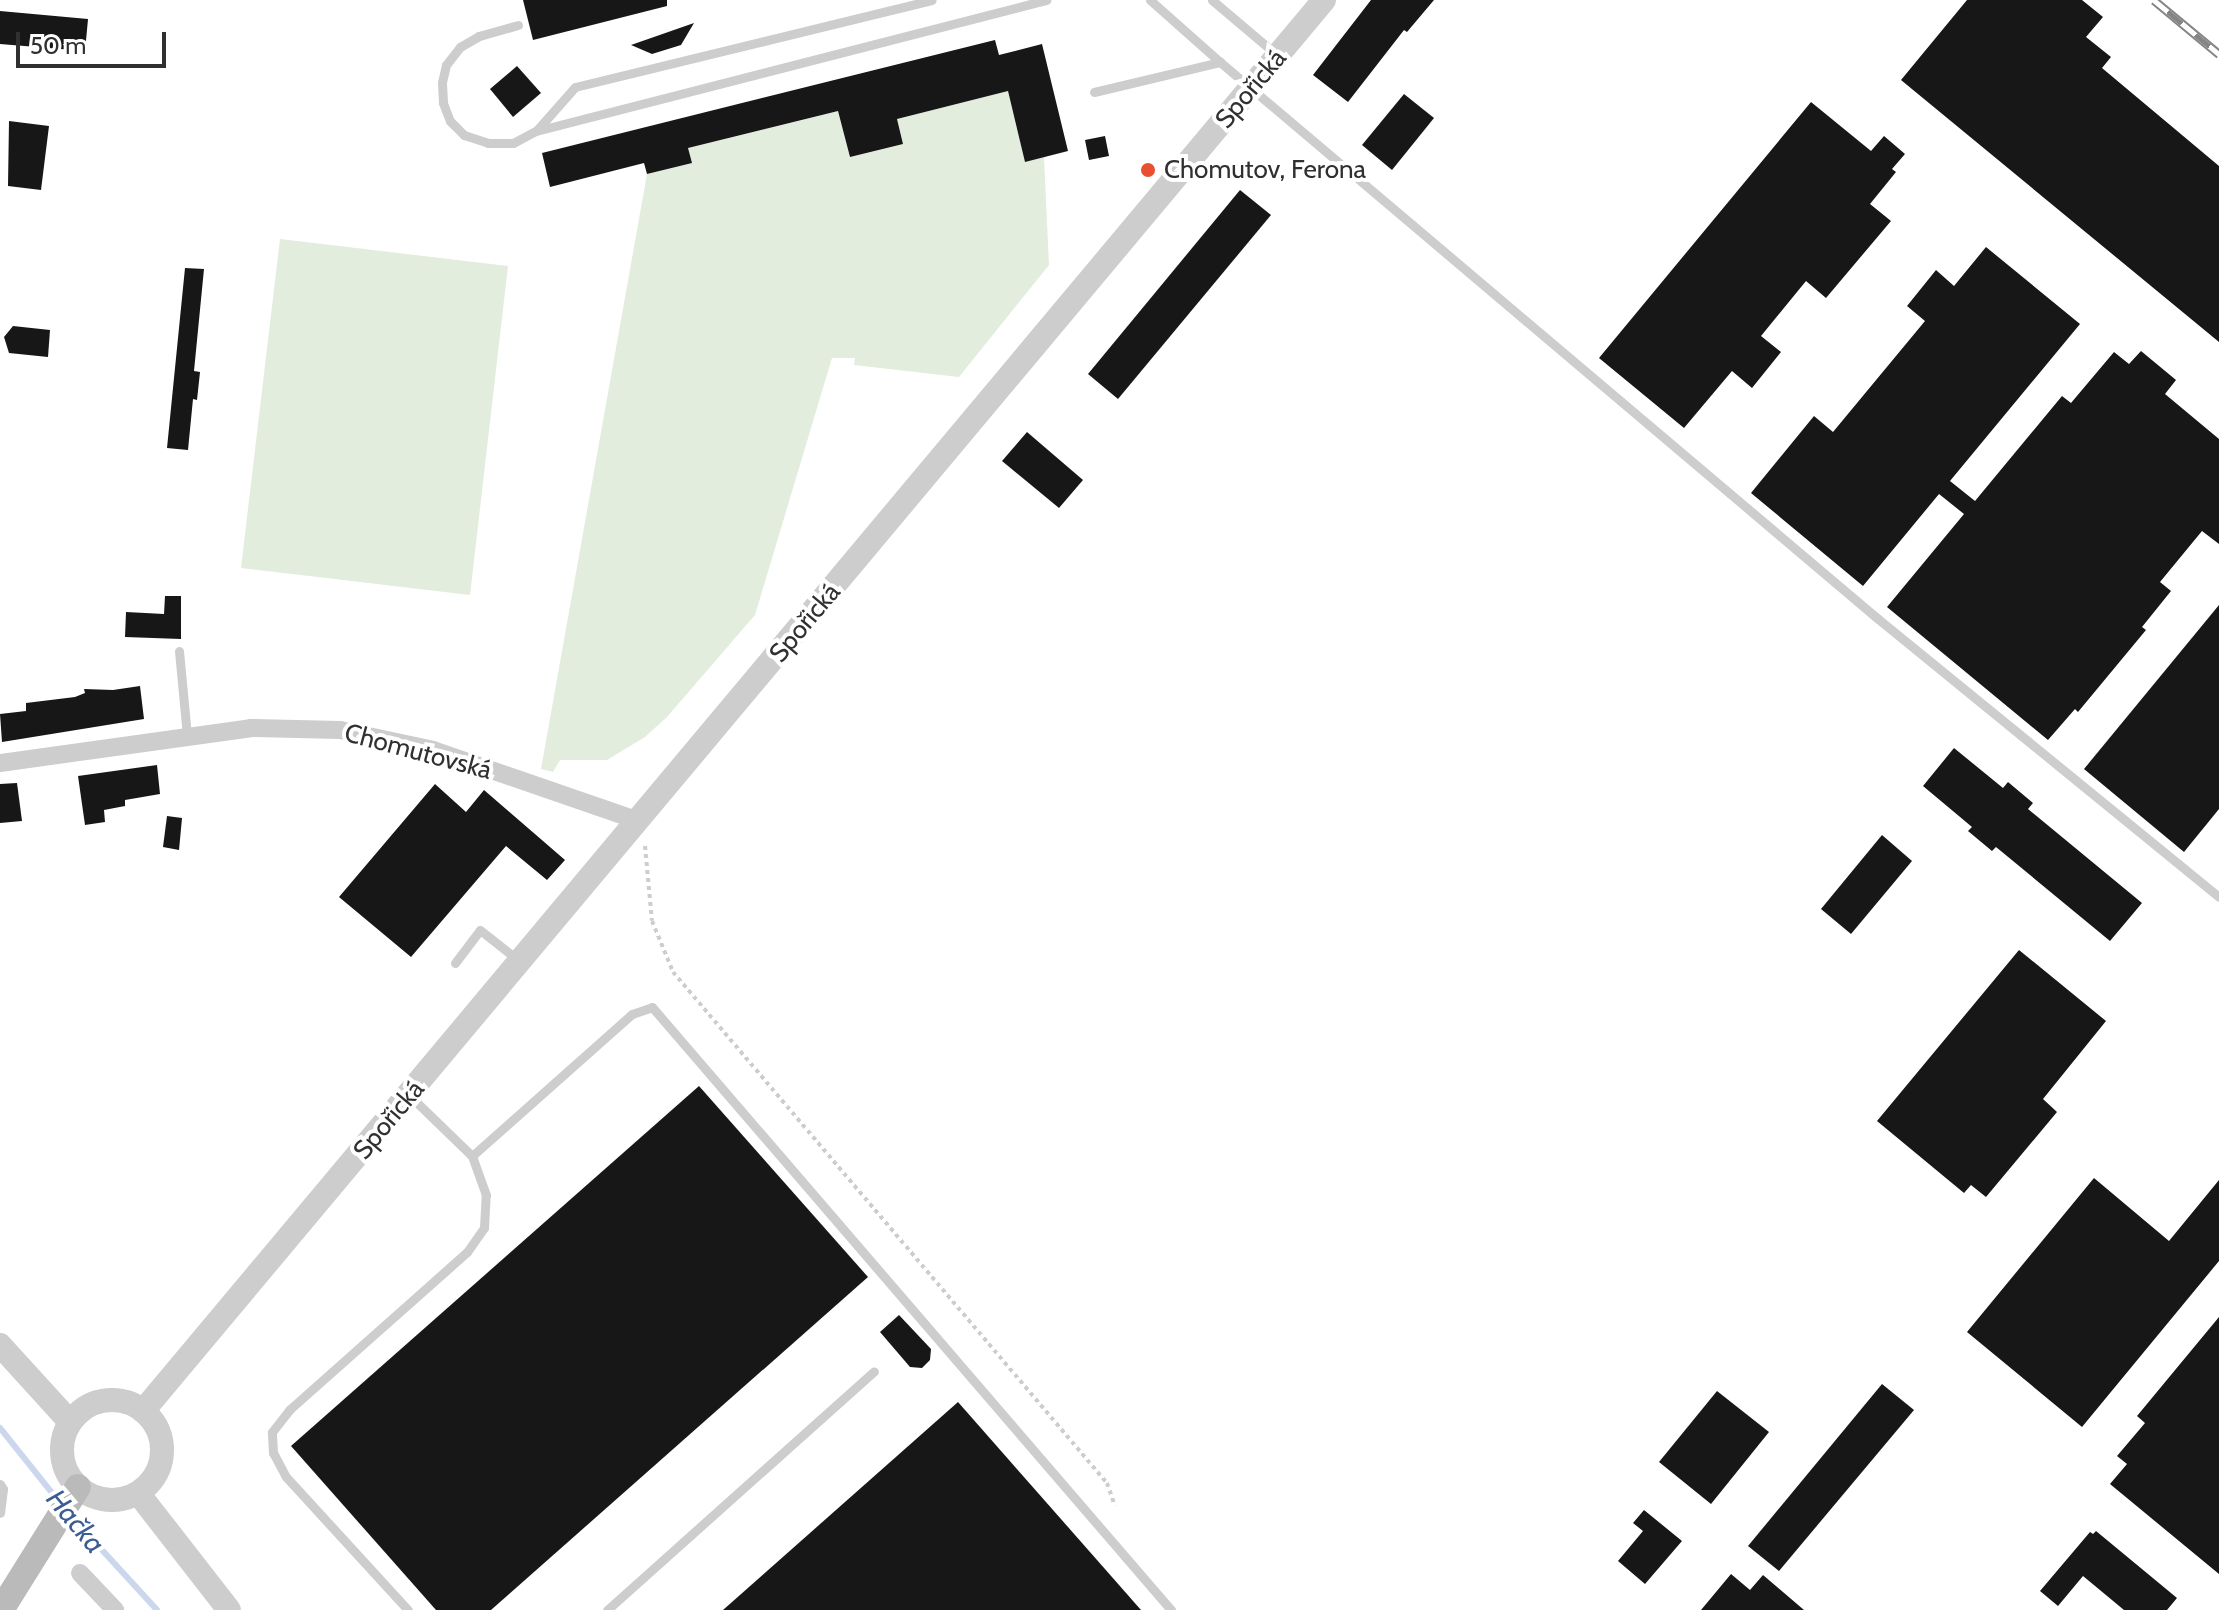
<!DOCTYPE html>
<html>
<head>
<meta charset="utf-8">
<style>
  body { margin:0 }
  #map { position:relative; width:2219px; height:1610px; overflow:hidden; background:#fff; font-family:Cabin,sans-serif }
  div>[style] { position:absolute }
  .green>* { inset:0; background:#e2edde }
  .stream>* { height:6px; margin:-3px; padding:0 3px; transform-origin:3px; border-radius:3px; background:#cad7ed }
  .building>* { inset:0; background:#171717 }
  .path>* { height:4px; margin-top:-2px; transform-origin:0; background:repeating-linear-gradient(90deg,#cdcdcd 0 4px,transparent 0 8px) }
  .service>* { height:9px; margin:-4.5px; padding:0 4.5px; transform-origin:4.5px; border-radius:4.5px; background:#cdcdcd }
  .minor>* { height:18px; margin:-9px; padding:0 9px; transform-origin:9px; border-radius:9px; background:#cdcdcd }
  .tertiary>* { height:24px; margin:-12px; padding:0 12px; transform-origin:12px; border-radius:12px; background:#cdcdcd }
  .tertiary>.ring { margin:-12px; padding:0; box-sizing:content-box; background:none; border:24px solid #cdcdcd; border-radius:50% }
  .secondary>* { height:26px; margin:-13px; padding:0 13px; transform-origin:13px; border-radius:13px; background:#bababa }
  .rail>* { height:9px; margin-top:-4.5px; transform-origin:0; background:repeating-linear-gradient(90deg,#fff 0 18px,#858585 0 36px); box-sizing:border-box; border-block:2px solid #858585 }
  .dots>* { width:22px; height:22px; translate:-50% -50%; box-sizing:border-box; border:4px solid #fff; border-radius:50% }
  span { translate:-50% -50%; white-space:nowrap; text-align:center; line-height:1.15; -webkit-text-stroke:8px #fff; paint-order:stroke }
  .street-label { font-size:26px; color:#303030 }
  .poi-label { font-size:26px; color:#303030 }
  .left { translate:0 -50%; text-align:left }
  .water-label { font-size:28px; color:#3c5d94; font-style:italic }
  .scale { position:absolute; left:16px; top:32px; width:150px; height:36px; box-sizing:border-box; border:4px solid #303030; border-top:0; padding-left:10px; font-size:24px; line-height:28px; white-space:nowrap; color:#303030; -webkit-text-stroke:6px #fff; paint-order:stroke }
</style>
</head>
<body>
<div id="map">
  <div class="green">
    <div style="clip-path:polygon(1008px 91px,1025px 161px,1044px 157px,1049px 265px,959px 377px,854px 365px,855px 358px,832px 358px,755px 615px,667px 717px,645px 737px,607px 760px,560px 760px,553px 772px,541px 769px,647px 174px,691px 163px,688px 148px,838px 111px,850px 157px,903px 144px,897px 119px)"></div>
    <div style="clip-path:polygon(280px 239px,508px 266px,470px 595px,241px 568px)"></div>
  </div>
  <div class="stream">
    <div style="left:0;top:1428px;width:96px;rotate:51.3deg"></div>
    <div style="left:70px;top:1515px;width:129px;rotate:47.5deg"></div>
  </div>
  <div class="building">
    <div style="clip-path:polygon(523px 0,667px 0,667px 6px,533px 40px)"></div>
    <div style="clip-path:polygon(1371px 0,1434px 0,1407px 32px,1404px 30px,1348px 102px,1313px 75px)"></div>
    <div style="clip-path:polygon(1967px 0,2082px 0,2103px 17px,2086px 37px,2111px 57px,2102px 68px,2219px 166px,2219px 342px,1901px 80px)"></div>
    <div style="clip-path:polygon(0 11px,88px 19px,85px 51px,0 44px)"></div>
    <div style="clip-path:polygon(694px 23px,681px 45px,652px 54px,631px 45px)"></div>
    <div style="clip-path:polygon(995px 40px,999px 55px,1042px 44px,1068px 151px,1025px 162px,1008px 91px,897px 119px,903px 144px,850px 157px,838px 111px,688px 148px,692px 163px,647px 174px,644px 163px,550px 187px,542px 153px)"></div>
    <div style="clip-path:polygon(517px 66px,541px 93px,513px 117px,490px 89px)"></div>
    <div style="clip-path:polygon(1404px 94px,1434px 118px,1392px 170px,1362px 145px)"></div>
    <div style="clip-path:polygon(1811px 102px,1871px 151px,1884px 136px,1905px 154px,1892px 169px,1896px 172px,1870px 204px,1891px 221px,1826px 298px,1806px 281px,1761px 336px,1781px 352px,1752px 388px,1732px 371px,1684px 428px,1599px 358px)"></div>
    <div style="clip-path:polygon(9px 121px,49px 126px,41px 190px,8px 186px)"></div>
    <div style="clip-path:polygon(1105px 136px,1109px 156px,1089px 160px,1085px 140px)"></div>
    <div style="clip-path:polygon(1240px 190px,1271px 215px,1118px 399px,1088px 374px)"></div>
    <div style="clip-path:polygon(1986px 247px,2080px 324px,1950px 481px,1975px 501px,2062px 396px,2071px 403px,2114px 352px,2129px 364px,2141px 351px,2176px 380px,2165px 394px,2219px 439px,2219px 544px,2202px 531px,2160px 582px,2171px 591px,2142px 627px,2146px 630px,2078px 712px,2075px 709px,2048px 740px,1887px 607px,1964px 514px,1939px 494px,1863px 586px,1751px 493px,1814px 416px,1833px 432px,1925px 321px,1907px 306px,1936px 270px,1954px 286px)"></div>
    <div style="clip-path:polygon(185px 268px,204px 269px,194px 371px,200px 372px,197px 400px,193px 399px,188px 450px,167px 448px)"></div>
    <div style="clip-path:polygon(13px 326px,50px 330px,48px 357px,9px 353px,4px 337px)"></div>
    <div style="clip-path:polygon(1027px 432px,1083px 480px,1059px 508px,1002px 461px)"></div>
    <div style="clip-path:polygon(165px 596px,181px 596px,181px 639px,125px 637px,126px 612px,164px 614px)"></div>
    <div style="clip-path:polygon(2219px 605px,2219px 809px,2184px 852px,2084px 769px)"></div>
    <div style="clip-path:polygon(140px 686px,144px 719px,2px 742px,0 714px,26px 711px,26px 703px,75px 697px,85px 693px,84px 689px,113px 690px)"></div>
    <div style="clip-path:polygon(1954px 748px,2003px 788px,2008px 782px,2033px 803px,2028px 809px,2142px 903px,2110px 941px,1996px 847px,1992px 851px,1968px 831px,1972px 827px,1923px 786px)"></div>
    <div style="clip-path:polygon(157px 765px,160px 794px,125px 800px,125px 806px,104px 810px,105px 822px,85px 825px,78px 776px)"></div>
    <div style="clip-path:polygon(17px 783px,22px 821px,0 823px,0 784px)"></div>
    <div style="clip-path:polygon(435px 784px,466px 812px,484px 790px,565px 860px,547px 880px,506px 846px,411px 957px,339px 897px)"></div>
    <div style="clip-path:polygon(167px 816px,182px 818px,179px 850px,163px 847px)"></div>
    <div style="clip-path:polygon(1882px 835px,1912px 861px,1851px 934px,1821px 909px)"></div>
    <div style="clip-path:polygon(2019px 950px,2106px 1021px,2043px 1099px,2057px 1112px,1986px 1197px,1971px 1185px,1964px 1193px,1877px 1121px)"></div>
    <div style="clip-path:polygon(699px 1086px,868px 1277px,491px 1610px,436px 1610px,291px 1446px)"></div>
    <div style="clip-path:polygon(2094px 1178px,2169px 1241px,2219px 1180px,2219px 1261px,2082px 1427px,1967px 1332px)"></div>
    <div style="clip-path:polygon(899px 1315px,931px 1349px,930px 1360px,922px 1368px,910px 1367px,880px 1332px)"></div>
    <div style="clip-path:polygon(2219px 1317px,2219px 1574px,2110px 1484px,2127px 1464px,2117px 1456px,2145px 1423px,2137px 1416px)"></div>
    <div style="clip-path:polygon(1882px 1384px,1914px 1410px,1779px 1571px,1748px 1546px)"></div>
    <div style="clip-path:polygon(1717px 1391px,1769px 1432px,1711px 1504px,1659px 1462px)"></div>
    <div style="clip-path:polygon(958px 1402px,1141px 1610px,723px 1610px)"></div>
    <div style="clip-path:polygon(1644px 1510px,1682px 1541px,1645px 1584px,1618px 1561px,1643px 1531px,1633px 1523px)"></div>
    <div style="clip-path:polygon(2096px 1531px,2177px 1598px,2167px 1610px,2124px 1610px,2083px 1576px,2058px 1606px,2040px 1591px,2090px 1532px,2093px 1534px)"></div>
    <div style="clip-path:polygon(1731px 1574px,1750px 1590px,1763px 1575px,1804px 1610px,1701px 1610px)"></div>
  </div>
  <div class="path">
    <div style="left:645px;top:846px;width:75px;rotate:84.7deg"></div>
    <div style="left:652px;top:921px;width:55px;rotate:67.6deg"></div>
    <div style="left:673px;top:972px;width:670px;rotate:49.66deg"></div>
    <div style="left:1107px;top:1483px;width:24px;rotate:71deg"></div>
  </div>
  <div class="service">
    <div style="left:1150px;top:0;width:94px;rotate:41.5deg"></div>
    <div style="left:1212px;top:0;width:84px;rotate:40.2deg"></div>
    <div style="left:518px;top:25px;width:41px;rotate:164.2deg"></div>
    <div style="left:479px;top:36px;width:22px;rotate:150deg"></div>
    <div style="left:460px;top:47px;width:23px;rotate:128deg"></div>
    <div style="left:446px;top:65px;width:18px;rotate:103deg"></div>
    <div style="left:442px;top:83px;width:20px;rotate:87deg"></div>
    <div style="left:443px;top:103px;width:19px;rotate:69deg"></div>
    <div style="left:450px;top:121px;width:20px;rotate:45deg"></div>
    <div style="left:464px;top:135px;width:25px;rotate:18deg"></div>
    <div style="left:488px;top:143px;width:25px"></div>
    <div style="left:513px;top:143px;width:26px;rotate:-28deg"></div>
    <div style="left:536px;top:131px;width:527px;rotate:-14.41deg"></div>
    <div style="left:1094px;top:92px;width:130px;rotate:-13.4deg"></div>
    <div style="left:1220px;top:62px;width:861px;rotate:40.24deg"></div>
    <div style="left:1877px;top:618px;width:441px;rotate:39.2deg"></div>
    <div style="left:537px;top:130px;width:57px;rotate:-48.5deg"></div>
    <div style="left:575px;top:87px;width:367px;rotate:-13.7deg"></div>
    <div style="left:179px;top:651px;width:85px;rotate:84.6deg"></div>
    <div style="left:455px;top:963px;width:41px;rotate:-52.9deg"></div>
    <div style="left:480px;top:930px;width:48px;rotate:38.3deg"></div>
    <div style="left:472px;top:1156px;width:214px;rotate:-41.6deg"></div>
    <div style="left:632px;top:1014px;width:21px;rotate:-19deg"></div>
    <div style="left:652px;top:1007px;width:796px;rotate:49.28deg"></div>
    <div style="left:0;top:1484px;width:6px;rotate:59deg"></div>
    <div style="left:3px;top:1489px;width:24px;rotate:97deg"></div>
    <div style="left:408px;top:1610px;width:180px;rotate:-132.5deg"></div>
    <div style="left:286px;top:1477px;width:27px;rotate:-118deg"></div>
    <div style="left:273px;top:1453px;width:21px;rotate:-93deg"></div>
    <div style="left:272px;top:1432px;width:28px;rotate:-52deg"></div>
    <div style="left:289px;top:1410px;width:238px;rotate:-41.6deg"></div>
    <div style="left:467px;top:1252px;width:29px;rotate:-55deg"></div>
    <div style="left:484px;top:1228px;width:33px;rotate:-87deg"></div>
    <div style="left:486px;top:1195px;width:41px;rotate:-109.7deg"></div>
    <div style="left:472px;top:1156px;width:88px;rotate:-135.9deg"></div>
    <div style="left:607px;top:1610px;width:358px;rotate:-41.8deg"></div>
  </div>
  <div class="minor">
    <div style="left:0;top:763px;width:253px;rotate:-7.9deg"></div>
    <div style="left:251px;top:728px;width:89px;rotate:1.3deg"></div>
    <div style="left:340px;top:730px;width:95px;rotate:12.1deg"></div>
    <div style="left:433px;top:750px;width:218px;rotate:19deg"></div>
    <div style="left:80px;top:1573px;width:51px;rotate:46.6deg"></div>
  </div>
  <div class="tertiary">
    <div style="left:0;top:1345px;width:104px;rotate:47.7deg"></div>
    <div class="ring" style="left:62px;top:1400px;width:76px;height:76px"></div>
    <div style="left:143px;top:1411px;width:1840px;rotate:-50.07deg"></div>
    <div style="left:138px;top:1493px;width:148px;rotate:52.1deg"></div>
  </div>
  <div class="secondary">
    <div style="left:1px;top:1610px;width:145px;rotate:-58deg"></div>
  </div>
  <div class="rail">
    <div style="left:2154px;top:0;width:85px;rotate:39.7deg"></div>
  </div>
  <div class="dots">
    <div style="left:1148px;top:170px;background:#e94f30"></div>
  </div>
  <div class="street-label">
    <span style="left:1251px;top:89px;rotate:-50deg">Spořická</span>
    <span style="left:805px;top:623px;rotate:-50deg">Spořická</span>
    <span style="left:418px;top:752px;rotate:15deg">Chomutovská</span>
    <span style="left:389px;top:1120px;rotate:-50deg">Spořická</span>
  </div>
  <div class="poi-label">
    <span class="left" style="left:1164px;top:170px">Chomutov, Ferona</span>
  </div>
  <div class="water-label">
    <span style="left:76px;top:1521px;rotate:50deg">Hačka</span>
  </div>
  <div class="scale">50 m</div>
</div>
</body>
</html>
